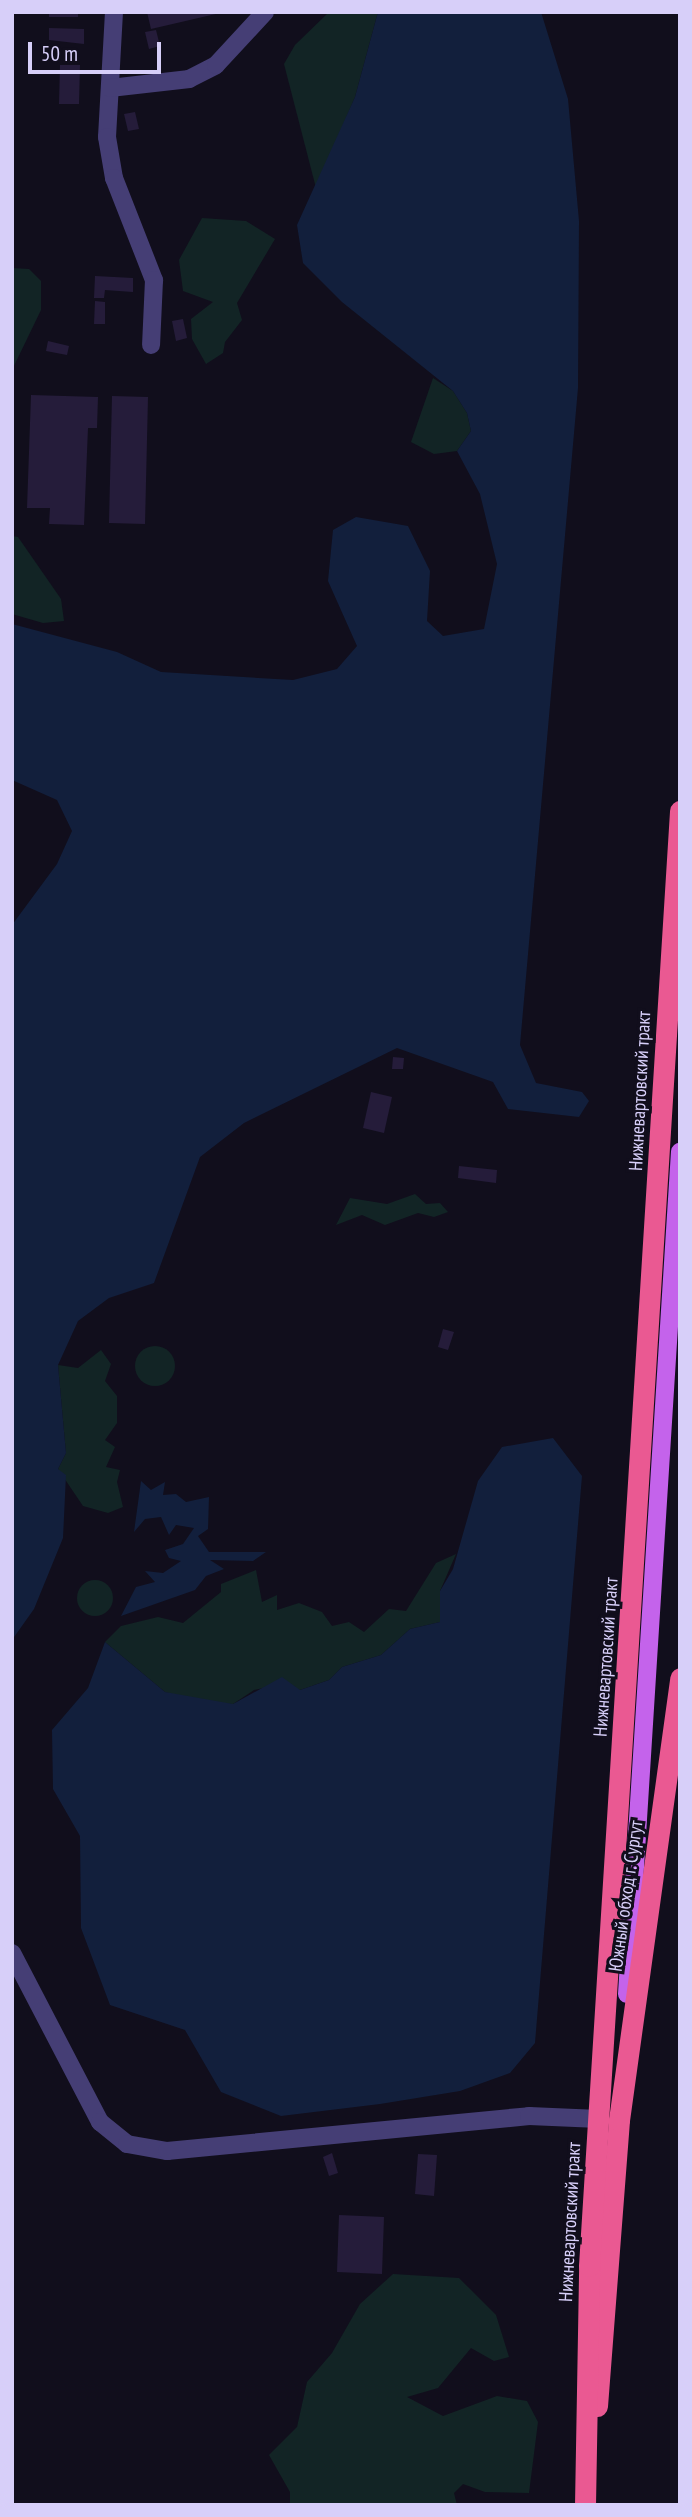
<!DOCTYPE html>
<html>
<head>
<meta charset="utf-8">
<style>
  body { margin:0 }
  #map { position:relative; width:692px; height:2517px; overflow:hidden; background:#110e1c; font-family:"PT Sans Narrow",sans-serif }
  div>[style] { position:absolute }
  .green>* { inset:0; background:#122425 }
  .round { border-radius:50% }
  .water>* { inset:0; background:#121f3c }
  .building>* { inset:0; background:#251c3a }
  .minor>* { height:18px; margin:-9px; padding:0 9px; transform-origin:9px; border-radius:9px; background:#453e75 }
  .major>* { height:18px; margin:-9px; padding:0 9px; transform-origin:9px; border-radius:9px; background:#c463eb }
  .highway>* { height:21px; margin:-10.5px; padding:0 10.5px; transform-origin:10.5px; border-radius:10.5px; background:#ea5992 }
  span { translate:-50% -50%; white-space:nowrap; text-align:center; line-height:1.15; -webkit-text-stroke:6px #110e1c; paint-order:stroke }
  .street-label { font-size:19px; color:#d7cff9 }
  .frame { position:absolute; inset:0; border:14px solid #d7cff9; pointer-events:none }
  .scale { position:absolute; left:28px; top:42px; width:133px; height:32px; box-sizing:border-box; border:4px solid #d7cff9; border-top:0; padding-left:9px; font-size:21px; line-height:24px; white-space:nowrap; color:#d7cff9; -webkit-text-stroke:5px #110e1c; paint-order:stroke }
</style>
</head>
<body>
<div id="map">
  <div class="green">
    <div style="clip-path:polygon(329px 12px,378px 12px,355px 97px,316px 188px,284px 64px,295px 45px)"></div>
    <div style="clip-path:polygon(202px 218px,246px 221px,275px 239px,237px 303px,242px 320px,225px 342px,223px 353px,206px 364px,192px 339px,191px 319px,213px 302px,183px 291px,179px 260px)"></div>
    <div style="clip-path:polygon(12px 268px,29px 269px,41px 281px,41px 310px,12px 370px)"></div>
    <div style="clip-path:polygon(433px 378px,453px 391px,467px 413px,471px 431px,457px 451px,434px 454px,411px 442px)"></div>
    <div style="clip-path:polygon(12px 536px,18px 537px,61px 599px,64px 621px,43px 623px,12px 614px)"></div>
    <div style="clip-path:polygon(415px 1194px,426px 1204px,440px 1203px,448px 1212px,434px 1217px,418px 1213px,385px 1225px,362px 1215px,336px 1225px,350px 1198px,387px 1204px)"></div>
    <div class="round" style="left:135px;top:1346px;width:40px;height:40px"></div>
    <div style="clip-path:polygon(101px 1350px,111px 1364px,105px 1381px,117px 1396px,117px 1423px,105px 1440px,115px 1447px,106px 1467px,120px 1470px,117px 1482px,123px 1507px,108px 1513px,83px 1506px,58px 1469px,66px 1453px,58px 1365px,78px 1368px)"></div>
    <div style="clip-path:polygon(456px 1554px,440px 1591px,440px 1622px,410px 1629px,381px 1655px,342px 1667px,329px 1680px,300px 1690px,273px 1686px,254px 1690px,233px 1704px,204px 1703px,165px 1692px,105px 1642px,121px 1626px,158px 1617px,183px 1623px,221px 1592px,221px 1584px,256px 1570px,262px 1602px,277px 1595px,277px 1610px,299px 1603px,322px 1612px,332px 1626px,349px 1622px,364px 1632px,389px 1609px,406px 1611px,436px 1563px)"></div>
    <div class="round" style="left:77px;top:1580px;width:36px;height:36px"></div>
    <div style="clip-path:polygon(393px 2274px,459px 2278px,496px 2315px,509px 2357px,494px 2361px,471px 2348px,438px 2388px,407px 2397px,443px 2416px,497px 2396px,527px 2401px,538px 2422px,529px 2493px,485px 2492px,463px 2484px,454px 2493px,457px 2505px,290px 2505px,290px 2492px,269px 2455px,297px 2427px,307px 2382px,332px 2353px,360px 2304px)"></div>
  </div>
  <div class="water">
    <div style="clip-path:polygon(378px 12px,541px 12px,568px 99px,579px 221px,578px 388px,520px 1045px,536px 1083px,582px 1092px,589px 1101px,579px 1117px,508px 1109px,493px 1082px,397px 1048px,244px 1123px,200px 1157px,154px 1283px,109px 1298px,78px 1321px,58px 1365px,66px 1453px,58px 1469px,66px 1475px,63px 1538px,34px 1609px,12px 1640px,12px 925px,57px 864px,72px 831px,57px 800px,12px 780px,12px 624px,117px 652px,161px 672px,293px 680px,337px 669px,357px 646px,328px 581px,333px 530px,356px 517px,408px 526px,430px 571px,427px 621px,443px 636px,484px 629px,497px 564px,480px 494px,457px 451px,471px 431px,467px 413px,453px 391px,342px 302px,303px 263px,297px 225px,355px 97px)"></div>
    <div style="clip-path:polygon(553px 1438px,582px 1476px,535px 2043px,510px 2073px,460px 2091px,380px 2104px,281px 2116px,221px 2092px,185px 2030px,110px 2005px,81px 1928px,80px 1836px,53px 1789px,52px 1730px,88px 1688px,105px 1642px,165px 1692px,233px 1704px,282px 1677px,300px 1690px,329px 1680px,342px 1667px,381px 1655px,410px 1629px,440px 1622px,440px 1591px,453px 1569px,478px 1481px,502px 1447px)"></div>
    <div style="clip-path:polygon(141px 1481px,151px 1490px,165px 1482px,163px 1495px,176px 1494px,186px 1502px,209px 1497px,208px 1529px,198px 1536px,209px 1552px,266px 1552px,253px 1561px,210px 1560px,224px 1569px,206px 1576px,195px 1590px,121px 1616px,136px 1587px,155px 1582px,145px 1571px,163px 1573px,181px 1561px,169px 1558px,165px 1550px,183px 1544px,194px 1528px,176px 1525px,169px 1535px,161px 1517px,145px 1519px,134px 1532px)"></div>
  </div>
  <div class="building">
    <div style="clip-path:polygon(49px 12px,78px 12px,78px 17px,49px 17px)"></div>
    <div style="clip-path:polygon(147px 12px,219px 12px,220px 13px,151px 29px)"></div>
    <div style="clip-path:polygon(49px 28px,84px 29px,84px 44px,49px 40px)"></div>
    <div style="clip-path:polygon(156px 30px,160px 46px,149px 49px,145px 32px)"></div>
    <div style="clip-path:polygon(60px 65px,80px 65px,79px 104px,59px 104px)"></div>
    <div style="clip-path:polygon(135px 112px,139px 129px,128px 131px,124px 114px)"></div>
    <div style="clip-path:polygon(95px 276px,133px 278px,133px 292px,105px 290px,104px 298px,94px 298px)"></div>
    <div style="clip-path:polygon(95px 301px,105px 302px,105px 324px,94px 324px)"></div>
    <div style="clip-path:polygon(183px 319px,187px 338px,176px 341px,172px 321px)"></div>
    <div style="clip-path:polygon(48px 341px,69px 346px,67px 355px,46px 351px)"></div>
    <div style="clip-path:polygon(31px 395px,98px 397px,97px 428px,88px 428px,84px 525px,49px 524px,50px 508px,27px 508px)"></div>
    <div style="clip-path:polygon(112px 396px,148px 397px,145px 524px,109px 523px)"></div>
    <div style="clip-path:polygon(393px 1057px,404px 1058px,403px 1069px,392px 1069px)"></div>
    <div style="clip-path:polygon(371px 1092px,392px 1097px,384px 1133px,363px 1128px)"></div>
    <div style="clip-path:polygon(459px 1166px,497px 1170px,496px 1183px,458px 1178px)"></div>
    <div style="clip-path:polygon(443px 1329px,454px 1332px,448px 1350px,438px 1347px)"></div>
    <div style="clip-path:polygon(332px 2153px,338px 2173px,329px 2176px,323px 2157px)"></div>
    <div style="clip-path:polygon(418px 2154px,437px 2155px,434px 2196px,415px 2194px)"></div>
    <div style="clip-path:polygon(339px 2215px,384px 2217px,382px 2274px,337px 2272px)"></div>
  </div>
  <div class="minor">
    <div style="left:114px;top:12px;width:125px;rotate:93.2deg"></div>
    <div style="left:107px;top:137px;width:42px;rotate:80.3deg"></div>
    <div style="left:114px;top:178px;width:110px;rotate:68.6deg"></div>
    <div style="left:154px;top:280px;width:65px;rotate:92.6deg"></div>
    <div style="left:110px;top:88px;width:80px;rotate:-6.5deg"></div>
    <div style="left:189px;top:79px;width:30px;rotate:-27deg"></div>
    <div style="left:216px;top:65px;width:72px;rotate:-47.2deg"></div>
    <div style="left:12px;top:1953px;width:191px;rotate:62.5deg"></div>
    <div style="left:100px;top:2122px;width:35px;rotate:39deg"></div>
    <div style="left:127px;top:2144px;width:41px;rotate:9.9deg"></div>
    <div style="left:167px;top:2151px;width:364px;rotate:-5.5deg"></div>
    <div style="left:529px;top:2116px;width:70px;rotate:2.5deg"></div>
  </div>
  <div class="major">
    <div style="left:627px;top:1994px;width:844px;rotate:-86.4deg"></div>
  </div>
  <div class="highway">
    <div style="left:597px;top:2406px;width:287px;rotate:-85.6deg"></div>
    <div style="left:619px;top:2120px;width:446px;rotate:-82.1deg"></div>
    <div style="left:585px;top:2505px;width:239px;rotate:-89deg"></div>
    <div style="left:589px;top:2266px;width:1458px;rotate:-86.42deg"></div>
  </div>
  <div class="street-label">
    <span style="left:640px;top:1091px;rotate:-87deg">Нижневартовский тракт</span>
    <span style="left:606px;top:1657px;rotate:-86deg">Нижневартовский тракт</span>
    <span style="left:626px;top:1896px;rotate:-82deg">Южный обход г. Сургут</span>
    <span style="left:570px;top:2222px;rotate:-87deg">Нижневартовский тракт</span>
  </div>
  <div class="frame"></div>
  <div class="scale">50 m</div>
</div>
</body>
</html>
